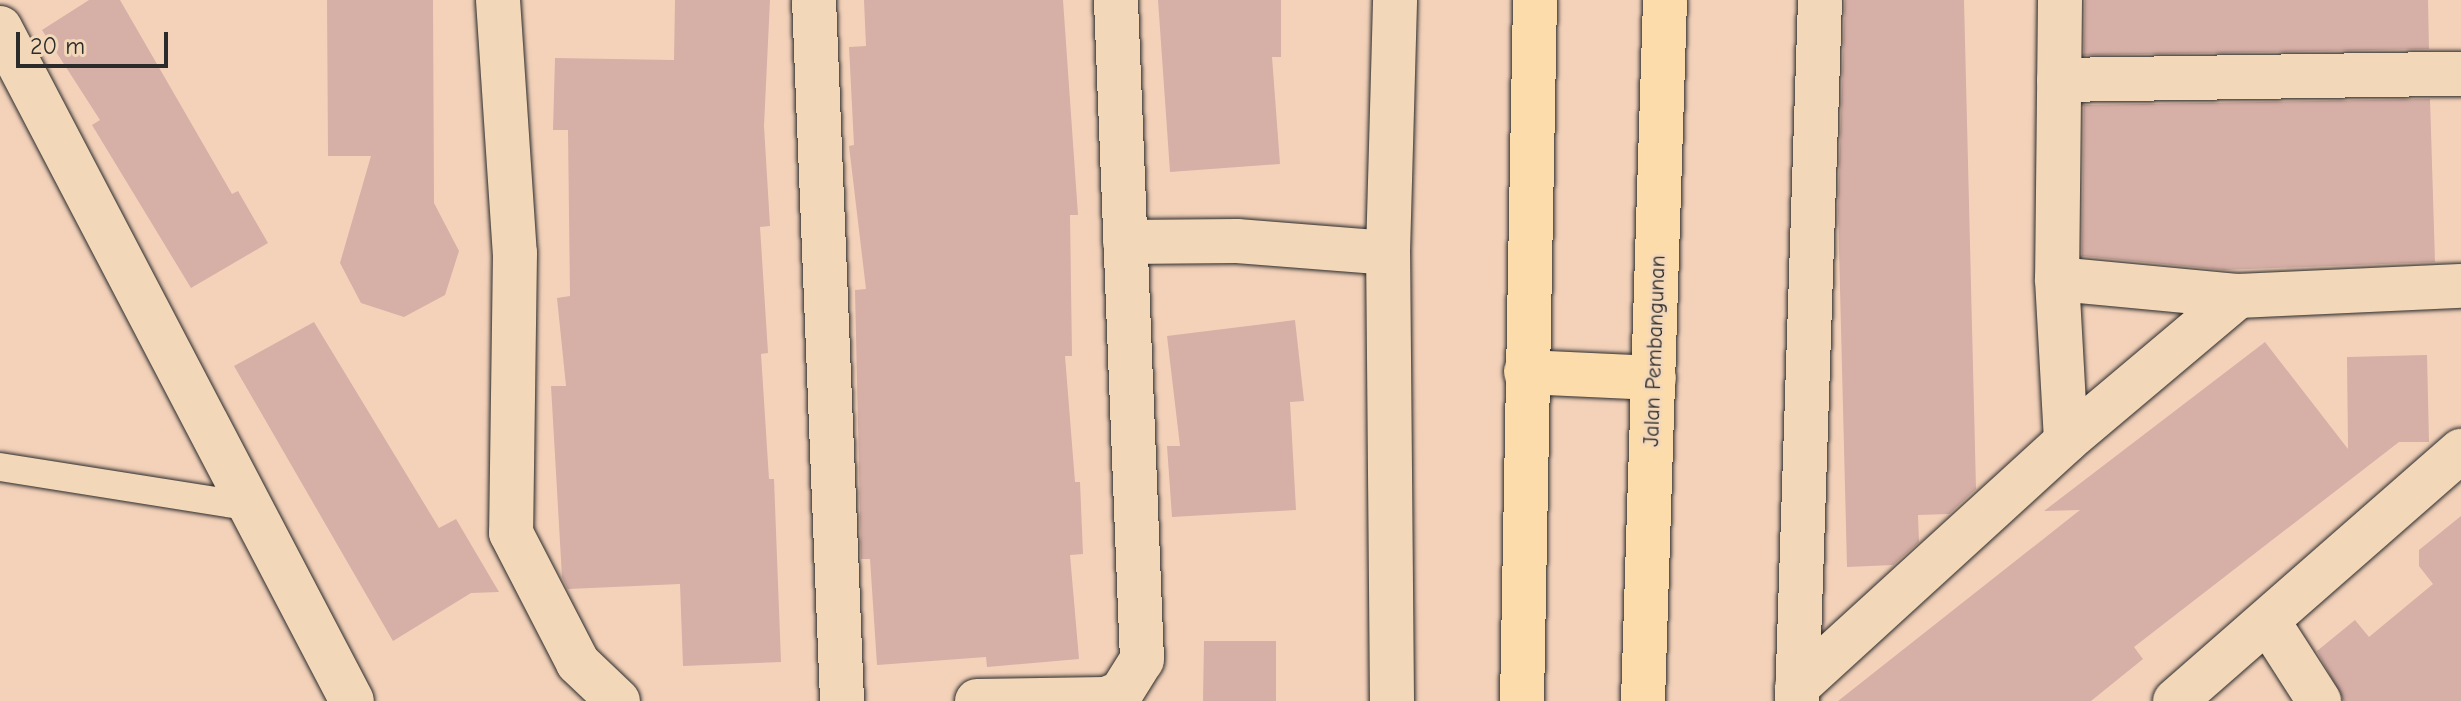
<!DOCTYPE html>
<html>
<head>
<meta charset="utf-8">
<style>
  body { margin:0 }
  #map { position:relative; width:2461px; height:701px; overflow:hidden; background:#f4d2ba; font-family:"Comic Neue",sans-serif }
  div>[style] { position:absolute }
  .building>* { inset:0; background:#d6afa6 }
  .roads { filter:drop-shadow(0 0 2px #2b2b2b) drop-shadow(0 0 2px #2b2b2b) }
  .lane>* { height:28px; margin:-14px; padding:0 14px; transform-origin:14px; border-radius:14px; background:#f3d7b9 }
  .street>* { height:44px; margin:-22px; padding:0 22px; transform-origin:22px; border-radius:22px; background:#f3d7b9 }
  .highway>* { height:44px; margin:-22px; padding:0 22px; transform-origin:22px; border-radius:22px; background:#fddcac }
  span { translate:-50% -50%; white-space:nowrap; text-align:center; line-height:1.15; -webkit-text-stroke:6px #f3d7b9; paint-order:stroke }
  .street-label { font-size:22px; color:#2b2b2b }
  .scale { position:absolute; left:16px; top:32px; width:152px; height:36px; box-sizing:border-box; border:4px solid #2b2b2b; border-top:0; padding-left:10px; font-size:24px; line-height:28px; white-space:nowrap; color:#2b2b2b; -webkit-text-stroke:6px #f3d7b9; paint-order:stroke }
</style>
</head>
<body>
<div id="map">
  <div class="building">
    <div style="clip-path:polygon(89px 0,120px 0,232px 194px,238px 191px,268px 243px,191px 288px,92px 125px,100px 120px,42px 30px)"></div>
    <div style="clip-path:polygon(327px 0,433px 0,434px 203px,459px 251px,445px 295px,404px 317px,361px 303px,340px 263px,371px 156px,328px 156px)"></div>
    <div style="clip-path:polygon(675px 0,770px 0,764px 126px,770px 226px,760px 227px,768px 353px,761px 354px,769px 479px,774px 479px,781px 662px,683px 666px,680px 584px,568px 589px,562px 577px,551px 386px,566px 386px,557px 298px,570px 296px,568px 130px,553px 130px,555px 58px,674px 60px)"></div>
    <div style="clip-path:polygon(864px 0,1063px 0,1078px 215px,1070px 215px,1072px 356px,1065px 356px,1075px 482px,1080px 482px,1083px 554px,1070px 555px,1079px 659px,987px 667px,986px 657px,877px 665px,870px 559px,861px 559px,855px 290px,866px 289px,849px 146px,854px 145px,849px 47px,866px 46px)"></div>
    <div style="clip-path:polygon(1158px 0,1281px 0,1281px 57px,1272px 57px,1280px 164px,1170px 172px)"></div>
    <div style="clip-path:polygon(1845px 0,1964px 0,1976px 489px,1949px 514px,1918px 515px,1919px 542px,1893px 565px,1847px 567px,1838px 209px)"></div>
    <div style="clip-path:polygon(2085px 0,2428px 0,2429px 49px,2084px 55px)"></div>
    <div style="clip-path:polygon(2430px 99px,2435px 262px,2224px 270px,2082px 256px,2084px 105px)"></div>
    <div style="clip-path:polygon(1295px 320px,1304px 401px,1290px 402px,1296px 510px,1172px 517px,1167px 446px,1180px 446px,1167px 336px)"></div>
    <div style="clip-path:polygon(314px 322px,439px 528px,456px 519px,499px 592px,471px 593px,393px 641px,234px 366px)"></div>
    <div style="clip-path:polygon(2265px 342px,2348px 449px,2347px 357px,2427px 355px,2429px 442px,2399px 442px,2134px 647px,2143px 659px,2091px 701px,1838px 701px,2080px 510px,2044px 511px)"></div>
    <div style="clip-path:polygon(2461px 516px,2461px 701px,2344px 701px,2317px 651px,2355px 620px,2369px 637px,2433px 584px,2419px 566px,2419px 550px)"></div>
    <div style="clip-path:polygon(1204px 641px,1276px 641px,1276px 701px,1203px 701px)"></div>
  </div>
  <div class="roads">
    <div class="lane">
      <div style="left:0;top:467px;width:255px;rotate:9deg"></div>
    </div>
    <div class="street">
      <div style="left:498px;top:0;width:254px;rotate:86.2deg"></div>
      <div style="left:515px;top:253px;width:280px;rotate:90.8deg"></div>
      <div style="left:511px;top:533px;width:146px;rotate:62.7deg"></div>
      <div style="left:578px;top:663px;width:55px;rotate:43.5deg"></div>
      <div style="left:814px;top:0;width:702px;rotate:87.71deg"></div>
      <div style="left:2060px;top:0;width:279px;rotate:90.6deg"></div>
      <div style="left:2057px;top:279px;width:162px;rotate:86.8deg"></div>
      <div style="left:0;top:28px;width:759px;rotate:62.39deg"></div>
      <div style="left:2059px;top:80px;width:402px;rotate:-0.9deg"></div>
      <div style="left:1125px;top:242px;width:112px;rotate:-0.5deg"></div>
      <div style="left:1237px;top:241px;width:151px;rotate:4.5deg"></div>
      <div style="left:2057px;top:279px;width:182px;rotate:5.4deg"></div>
      <div style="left:2269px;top:623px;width:93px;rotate:57.3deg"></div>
      <div style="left:1797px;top:687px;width:365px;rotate:-42.4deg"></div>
      <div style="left:2066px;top:441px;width:225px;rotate:-40.1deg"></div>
      <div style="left:2238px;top:296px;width:223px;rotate:-2.6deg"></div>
      <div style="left:977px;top:701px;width:129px;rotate:-0.9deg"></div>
      <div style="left:1106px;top:699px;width:16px;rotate:-22deg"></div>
      <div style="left:1121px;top:693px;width:39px;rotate:-58deg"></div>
      <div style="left:1142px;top:660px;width:661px;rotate:-92.26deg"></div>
      <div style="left:1392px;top:701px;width:448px;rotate:-90.5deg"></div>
      <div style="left:1388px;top:253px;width:253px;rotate:-88.4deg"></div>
      <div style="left:1797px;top:701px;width:701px;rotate:-88.12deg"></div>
      <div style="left:2175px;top:701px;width:380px;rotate:-41.2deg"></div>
    </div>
    <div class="highway">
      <div style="left:1526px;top:372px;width:128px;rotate:2.7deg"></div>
      <div style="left:1522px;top:701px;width:701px;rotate:-88.94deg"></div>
      <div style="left:1643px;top:701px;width:701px;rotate:-88.2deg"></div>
    </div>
  </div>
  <div class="street-label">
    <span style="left:1655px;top:351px;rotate:-88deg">Jalan Pembangunan</span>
  </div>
  <div class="scale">20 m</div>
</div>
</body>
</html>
